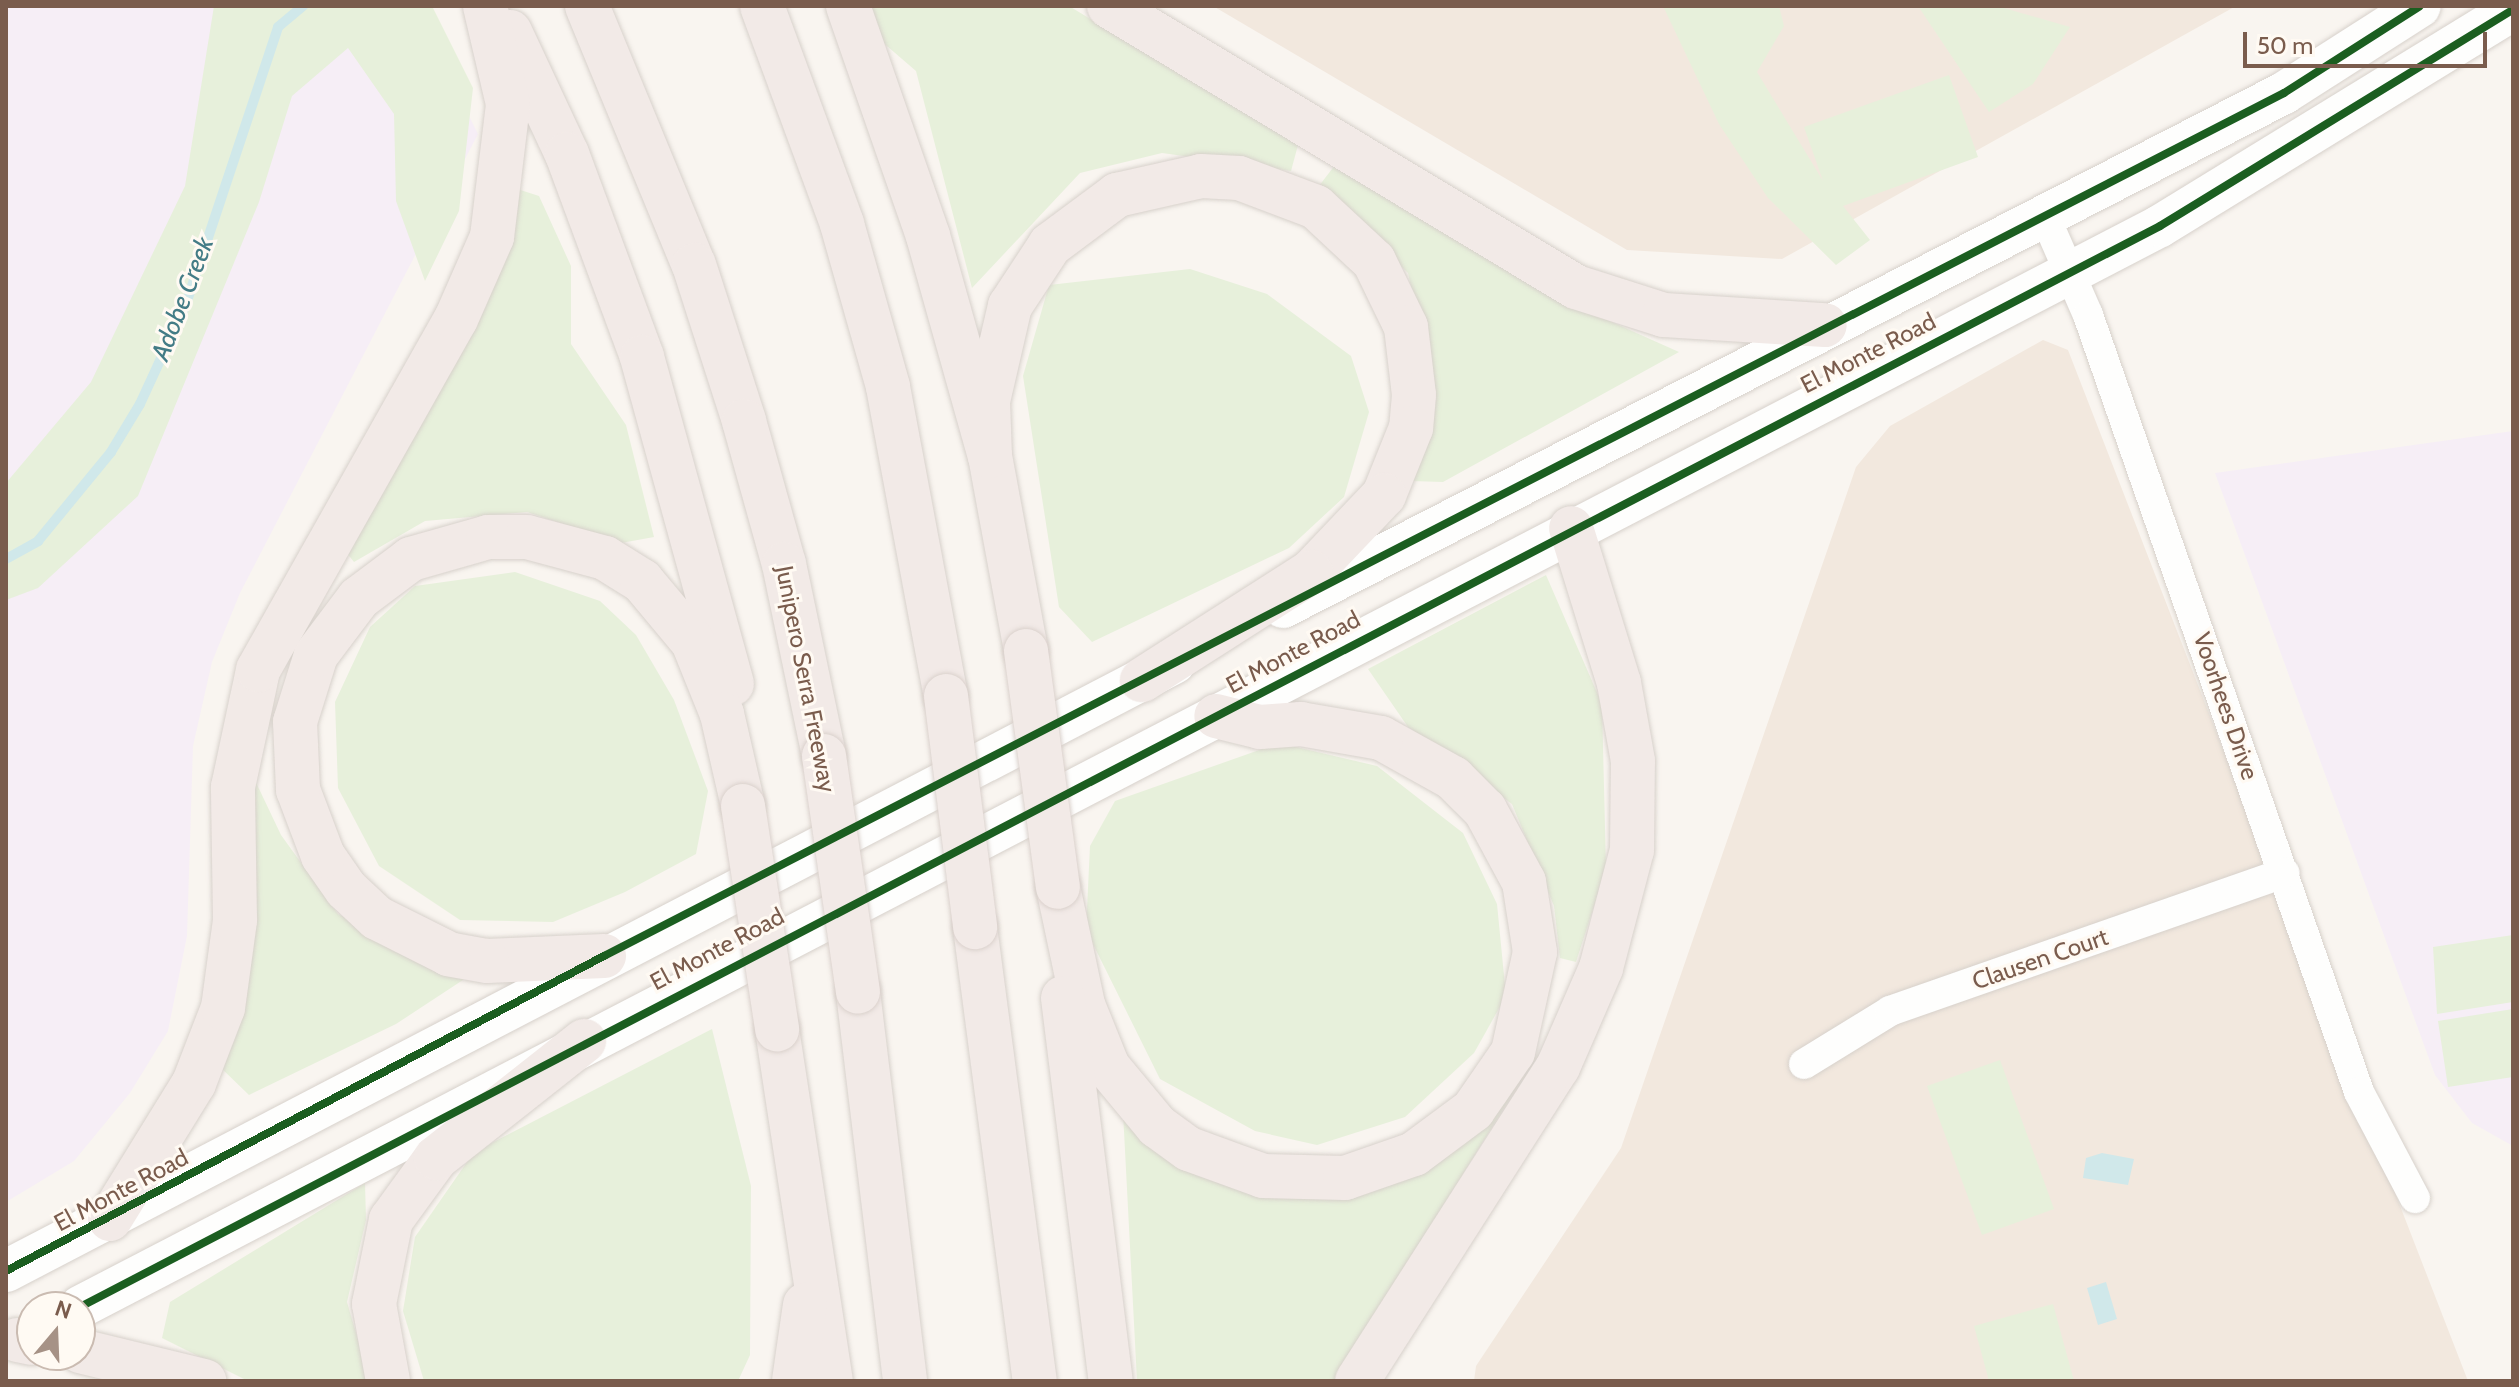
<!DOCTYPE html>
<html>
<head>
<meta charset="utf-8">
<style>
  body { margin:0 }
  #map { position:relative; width:2519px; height:1387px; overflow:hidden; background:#f9f5f0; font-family:Cabin,sans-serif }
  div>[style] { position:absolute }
  .residential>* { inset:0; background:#f2e8de }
  .education>* { inset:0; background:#f6eef6 }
  .green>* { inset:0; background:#e7f0db }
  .water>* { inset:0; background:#d0e8ea }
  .stream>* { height:10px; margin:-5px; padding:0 5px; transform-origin:5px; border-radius:5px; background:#d0e8ea }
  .roads { filter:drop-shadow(0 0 2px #d7d1cb) drop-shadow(0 0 2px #d7d1cb) }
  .street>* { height:30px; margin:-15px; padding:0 15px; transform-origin:15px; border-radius:15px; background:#fefefd }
  .secondary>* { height:42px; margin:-21px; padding:0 21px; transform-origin:21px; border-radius:21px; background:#fefefd }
  .highway>* { height:44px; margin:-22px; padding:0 22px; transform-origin:22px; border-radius:22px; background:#f2eae7 }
  .bridges { filter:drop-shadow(0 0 2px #dad1cc) drop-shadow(0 0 2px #dad1cc) }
  .highway-bridge>* { height:44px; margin:-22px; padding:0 22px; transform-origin:22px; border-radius:22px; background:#f2eae7 }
  .cycleway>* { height:8px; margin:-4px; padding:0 4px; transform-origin:4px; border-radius:4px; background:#1b5e20 }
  span { translate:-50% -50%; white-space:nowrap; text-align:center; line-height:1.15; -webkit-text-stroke:6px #fffaf3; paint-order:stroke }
  .street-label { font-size:24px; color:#7a5c4d }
  .water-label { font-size:26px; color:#437c86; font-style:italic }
  .frame { position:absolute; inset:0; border:8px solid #7a5c4d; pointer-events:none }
  .north { position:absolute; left:16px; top:1291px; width:80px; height:80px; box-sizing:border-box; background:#fffaf3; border:2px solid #cabbb1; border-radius:50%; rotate:19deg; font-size:22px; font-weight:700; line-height:32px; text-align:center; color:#7a5c4d }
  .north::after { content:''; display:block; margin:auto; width:28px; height:36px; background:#a69286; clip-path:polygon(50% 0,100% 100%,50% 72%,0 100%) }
  .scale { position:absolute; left:2243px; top:32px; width:244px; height:36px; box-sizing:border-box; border:4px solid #7a5c4d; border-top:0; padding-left:10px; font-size:24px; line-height:28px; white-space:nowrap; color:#7a5c4d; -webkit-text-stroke:6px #fffaf3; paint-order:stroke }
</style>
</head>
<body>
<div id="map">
  <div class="residential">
    <div style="clip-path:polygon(1213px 6px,2236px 6px,1782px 259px,1627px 250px)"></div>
    <div style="clip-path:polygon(2043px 340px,2068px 350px,2468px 1381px,1474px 1381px,1476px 1366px,1621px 1148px,1856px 467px,1890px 426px)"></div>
  </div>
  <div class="education">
    <div style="clip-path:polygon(6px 6px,414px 6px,478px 134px,240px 593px,212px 662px,193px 746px,187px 936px,168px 1031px,130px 1093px,74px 1161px,6px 1202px)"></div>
    <div style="clip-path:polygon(2513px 431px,2513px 1146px,2472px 1123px,2435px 1075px,2215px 473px)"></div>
  </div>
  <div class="green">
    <div style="clip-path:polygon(214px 6px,432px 6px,473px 88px,459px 211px,425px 281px,396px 201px,394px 114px,348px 48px,292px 96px,259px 202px,138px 496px,38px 588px,6px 600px,6px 483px,91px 382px,185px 186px)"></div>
    <div style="clip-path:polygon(858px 6px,1069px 6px,1298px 145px,1291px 171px,1162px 153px,1080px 173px,972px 288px,916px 71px,866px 28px)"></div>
    <div style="clip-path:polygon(1663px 6px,1779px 6px,1784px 26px,1757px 72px,1823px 181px,1804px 127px,1949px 75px,1978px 157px,1843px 206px,1870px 240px,1836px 265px,1768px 198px,1719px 124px)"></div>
    <div style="clip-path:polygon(1918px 6px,1997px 6px,2070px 27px,2033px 84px,1989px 112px)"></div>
    <div style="clip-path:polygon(1335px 165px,1547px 293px,1679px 352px,1443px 482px,1411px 481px,1425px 352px,1408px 273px,1319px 186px)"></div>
    <div style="clip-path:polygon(508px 186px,539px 196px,571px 266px,571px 344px,626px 425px,654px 537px,621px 543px,527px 512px,425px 521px,354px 562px,342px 547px)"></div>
    <div style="clip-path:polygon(1190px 269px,1267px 294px,1351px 356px,1369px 412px,1344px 497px,1289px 548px,1092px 642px,1059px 607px,1023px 376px,1049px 285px)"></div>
    <div style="clip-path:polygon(515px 572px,600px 601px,636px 635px,674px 700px,708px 791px,696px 854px,625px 892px,553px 922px,460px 920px,379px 866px,338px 788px,335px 702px,370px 627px,415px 586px)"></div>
    <div style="clip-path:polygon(1546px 575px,1602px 704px,1606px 869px,1576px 962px,1560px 958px,1554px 906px,1512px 804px,1408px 727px,1368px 669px)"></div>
    <div style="clip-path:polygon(1279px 743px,1377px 766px,1463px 833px,1497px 904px,1506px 996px,1474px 1053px,1405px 1117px,1317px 1145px,1255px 1131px,1160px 1079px,1086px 930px,1090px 846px,1115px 801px)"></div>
    <div style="clip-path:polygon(252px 774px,281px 835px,338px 914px,466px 978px,396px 1024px,249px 1095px,219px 1066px)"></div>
    <div style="clip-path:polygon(2513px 935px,2513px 1002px,2437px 1014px,2433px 947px)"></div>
    <div style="clip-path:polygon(2513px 1009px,2513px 1077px,2448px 1087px,2438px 1021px)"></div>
    <div style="clip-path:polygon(712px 1029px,751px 1186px,750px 1355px,738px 1381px,424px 1381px,403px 1311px,415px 1237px,474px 1152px)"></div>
    <div style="clip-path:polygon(2000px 1060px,2054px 1209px,1982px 1235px,1927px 1086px)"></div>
    <div style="clip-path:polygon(1523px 1077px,1335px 1381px,1137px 1381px,1123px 1112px,1183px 1159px,1432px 1159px)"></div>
    <div style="clip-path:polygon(365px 1183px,366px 1220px,347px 1302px,370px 1381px,248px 1381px,162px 1338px,170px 1302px)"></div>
    <div style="clip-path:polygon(2053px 1304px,2074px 1381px,1989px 1381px,1974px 1326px)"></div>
  </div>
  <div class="water">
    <div style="clip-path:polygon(2102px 1153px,2134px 1159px,2128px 1185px,2083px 1178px,2086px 1158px)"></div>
    <div style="clip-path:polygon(2106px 1282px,2117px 1319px,2098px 1325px,2087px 1288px)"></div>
  </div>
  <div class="stream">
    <div style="left:6px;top:559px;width:37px;rotate:-29deg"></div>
    <div style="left:38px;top:541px;width:115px;rotate:-50.6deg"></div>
    <div style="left:111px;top:452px;width:56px;rotate:-58.9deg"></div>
    <div style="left:140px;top:404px;width:110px;rotate:-65.3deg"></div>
    <div style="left:186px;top:304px;width:292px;rotate:-71.6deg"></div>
    <div style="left:278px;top:27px;width:33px;rotate:-40deg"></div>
  </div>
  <div class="roads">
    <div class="street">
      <div style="left:2043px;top:212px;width:112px;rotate:66.4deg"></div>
      <div style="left:2088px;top:315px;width:823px;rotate:70.77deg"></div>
      <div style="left:2359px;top:1092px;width:120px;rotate:62.2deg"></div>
      <div style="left:1804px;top:1064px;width:101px;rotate:-31.6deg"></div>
      <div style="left:1890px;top:1011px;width:418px;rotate:-19.3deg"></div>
    </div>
    <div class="secondary">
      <div style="left:1283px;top:607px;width:1125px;rotate:-27.18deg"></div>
      <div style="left:2284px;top:93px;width:161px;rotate:-32.6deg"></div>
      <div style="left:6px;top:1271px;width:1317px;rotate:-27.5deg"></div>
      <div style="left:80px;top:1307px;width:2344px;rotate:-27.46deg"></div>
      <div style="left:2160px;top:226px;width:414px;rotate:-31.5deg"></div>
    </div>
    <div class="highway">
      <div style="left:587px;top:6px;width:280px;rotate:67.6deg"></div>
      <div style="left:694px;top:265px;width:164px;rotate:72.2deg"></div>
      <div style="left:744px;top:421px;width:148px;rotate:74.4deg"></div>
      <div style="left:784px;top:564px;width:196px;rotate:78.2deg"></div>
      <div style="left:762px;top:6px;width:232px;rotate:69.8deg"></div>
      <div style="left:842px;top:224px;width:169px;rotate:74.2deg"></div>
      <div style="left:888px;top:387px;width:314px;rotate:79.4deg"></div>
      <div style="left:848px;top:6px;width:244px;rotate:70.8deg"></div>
      <div style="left:928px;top:236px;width:229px;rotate:74.3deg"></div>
      <div style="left:990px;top:456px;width:198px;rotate:79.5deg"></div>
      <div style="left:1109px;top:6px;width:545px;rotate:31.04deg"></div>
      <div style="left:1576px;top:287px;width:92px;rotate:17.7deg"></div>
      <div style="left:1664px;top:315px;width:161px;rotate:3.6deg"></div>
      <div style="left:510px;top:32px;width:135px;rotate:65deg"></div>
      <div style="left:567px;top:154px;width:216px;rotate:69.7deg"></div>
      <div style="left:642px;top:357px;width:339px;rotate:74.6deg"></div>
      <div style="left:990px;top:456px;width:55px;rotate:-92.1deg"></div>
      <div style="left:988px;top:401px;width:98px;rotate:-77deg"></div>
      <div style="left:1010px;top:306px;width:73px;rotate:-56.7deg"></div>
      <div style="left:1050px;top:245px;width:84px;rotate:-36.7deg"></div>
      <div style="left:1117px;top:195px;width:86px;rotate:-12.7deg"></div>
      <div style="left:1201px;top:176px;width:38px;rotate:3deg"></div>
      <div style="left:1239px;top:178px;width:82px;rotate:20.6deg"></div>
      <div style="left:1316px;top:207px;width:79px;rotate:43deg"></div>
      <div style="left:1374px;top:261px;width:73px;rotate:64.1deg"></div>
      <div style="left:1406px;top:327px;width:68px;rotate:83.3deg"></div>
      <div style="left:1414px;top:395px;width:33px;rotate:95deg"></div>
      <div style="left:1411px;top:428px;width:72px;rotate:111.9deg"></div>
      <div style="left:1384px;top:495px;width:106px;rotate:133.5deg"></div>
      <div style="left:1311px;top:572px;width:201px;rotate:147.4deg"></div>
      <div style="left:1058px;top:887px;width:121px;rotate:78deg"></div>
      <div style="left:1083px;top:1005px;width:67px;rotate:68deg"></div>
      <div style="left:1108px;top:1067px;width:77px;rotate:50.3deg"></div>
      <div style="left:1157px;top:1126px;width:39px;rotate:36deg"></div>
      <div style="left:1189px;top:1149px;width:79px;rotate:20deg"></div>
      <div style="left:1263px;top:1176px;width:82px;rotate:1.4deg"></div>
      <div style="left:1345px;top:1178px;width:73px;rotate:-19.2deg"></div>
      <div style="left:1414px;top:1154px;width:74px;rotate:-36.7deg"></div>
      <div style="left:1473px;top:1110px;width:70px;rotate:-55.4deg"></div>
      <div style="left:1513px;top:1052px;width:102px;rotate:-77.6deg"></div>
      <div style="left:1535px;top:952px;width:71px;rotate:-98.9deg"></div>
      <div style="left:1524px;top:882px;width:82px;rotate:-118.4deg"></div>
      <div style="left:1485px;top:810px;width:45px;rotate:-135deg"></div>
      <div style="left:1453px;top:778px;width:82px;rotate:-150.9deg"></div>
      <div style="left:1381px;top:738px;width:81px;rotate:-170.1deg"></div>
      <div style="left:1301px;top:724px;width:41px;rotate:175.8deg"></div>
      <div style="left:1260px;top:727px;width:45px;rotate:-166deg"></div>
      <div style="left:975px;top:927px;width:458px;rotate:82.5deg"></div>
      <div style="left:604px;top:956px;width:117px;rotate:177.6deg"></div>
      <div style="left:487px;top:961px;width:39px;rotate:-170deg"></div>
      <div style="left:449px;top:954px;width:80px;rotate:-153.4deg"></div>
      <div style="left:377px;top:918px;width:42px;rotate:-136.9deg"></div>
      <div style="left:346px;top:889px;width:40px;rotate:-124.9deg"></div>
      <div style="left:323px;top:856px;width:71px;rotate:-110.7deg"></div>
      <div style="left:298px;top:790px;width:68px;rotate:-92.5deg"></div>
      <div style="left:295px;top:722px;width:70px;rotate:-72.6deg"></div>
      <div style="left:316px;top:655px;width:71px;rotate:-53deg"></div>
      <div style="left:359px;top:598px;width:65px;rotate:-36.9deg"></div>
      <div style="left:411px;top:559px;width:80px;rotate:-15.9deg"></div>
      <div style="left:488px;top:537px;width:39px"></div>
      <div style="left:527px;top:537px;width:81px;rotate:15.1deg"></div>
      <div style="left:605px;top:558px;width:44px;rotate:31.9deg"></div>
      <div style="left:642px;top:581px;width:80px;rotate:50.1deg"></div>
      <div style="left:693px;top:642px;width:78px;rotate:68.1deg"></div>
      <div style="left:722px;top:714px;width:94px;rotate:77.1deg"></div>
      <div style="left:858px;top:992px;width:392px;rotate:83.1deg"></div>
      <div style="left:1063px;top:998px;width:386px;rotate:82.9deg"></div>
      <div style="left:777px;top:1029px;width:356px;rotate:81.3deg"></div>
      <div style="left:110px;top:1219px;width:160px;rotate:-58.3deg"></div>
      <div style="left:194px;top:1083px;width:80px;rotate:-68.9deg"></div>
      <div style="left:223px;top:1008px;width:89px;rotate:-82.2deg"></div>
      <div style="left:235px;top:920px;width:133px;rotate:-90.9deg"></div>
      <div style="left:233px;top:787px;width:120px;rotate:-77.9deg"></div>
      <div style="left:258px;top:670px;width:403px;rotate:-60.6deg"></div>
      <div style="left:456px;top:319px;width:90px;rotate:-66.3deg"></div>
      <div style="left:492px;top:237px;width:134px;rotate:-83.1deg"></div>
      <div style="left:508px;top:104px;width:101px;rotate:-103.2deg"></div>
      <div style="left:17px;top:1340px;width:15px;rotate:11deg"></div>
      <div style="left:80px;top:1351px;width:128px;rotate:13.6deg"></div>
      <div style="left:388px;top:1381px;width:78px;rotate:-100.3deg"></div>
      <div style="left:374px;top:1304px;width:86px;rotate:-78.6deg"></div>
      <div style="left:391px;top:1220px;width:77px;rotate:-54deg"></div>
      <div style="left:436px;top:1158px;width:189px;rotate:-38.3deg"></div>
      <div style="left:794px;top:1381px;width:77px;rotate:-81.8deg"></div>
      <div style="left:1357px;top:1381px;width:373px;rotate:-57.4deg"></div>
      <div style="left:1558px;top:1067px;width:108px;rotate:-66.5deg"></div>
      <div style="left:1601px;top:968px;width:122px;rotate:-75.3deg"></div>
      <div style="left:1632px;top:850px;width:89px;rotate:-89.4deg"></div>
      <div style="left:1633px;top:761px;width:79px;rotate:-100.2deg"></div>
      <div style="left:1619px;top:683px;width:162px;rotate:-107.2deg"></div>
    </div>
  </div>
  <div class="bridges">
    <div class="highway-bridge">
      <div style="left:1026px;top:651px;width:238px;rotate:82.3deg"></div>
      <div style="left:946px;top:696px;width:233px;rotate:82.8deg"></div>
      <div style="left:824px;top:756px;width:238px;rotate:81.8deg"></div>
      <div style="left:743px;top:806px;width:226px;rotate:81.3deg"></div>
    </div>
  </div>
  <div class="cycleway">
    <div style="left:6px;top:1271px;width:676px;rotate:-27.78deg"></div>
    <div style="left:604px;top:956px;width:1889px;rotate:-27.19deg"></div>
    <div style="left:2284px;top:93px;width:161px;rotate:-32.6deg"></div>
    <div style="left:80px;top:1307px;width:2344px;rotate:-27.46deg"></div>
    <div style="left:2160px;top:226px;width:414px;rotate:-31.5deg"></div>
  </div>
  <div class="street-label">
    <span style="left:1868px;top:353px;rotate:-27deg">El Monte Road</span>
    <span style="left:1293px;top:652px;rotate:-28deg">El Monte Road</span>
    <span style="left:806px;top:679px;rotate:79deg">Junipero Serra Freeway</span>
    <span style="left:2226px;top:706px;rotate:71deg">Voorhees Drive</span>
    <span style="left:717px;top:949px;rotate:-28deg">El Monte Road</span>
    <span style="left:2040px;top:959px;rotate:-19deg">Clausen Court</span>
    <span style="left:121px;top:1190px;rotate:-28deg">El Monte Road</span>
  </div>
  <div class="water-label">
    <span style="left:183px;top:299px;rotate:-69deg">Adobe Creek</span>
  </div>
  <div class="frame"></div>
  <div class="north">N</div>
  <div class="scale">50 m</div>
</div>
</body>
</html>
